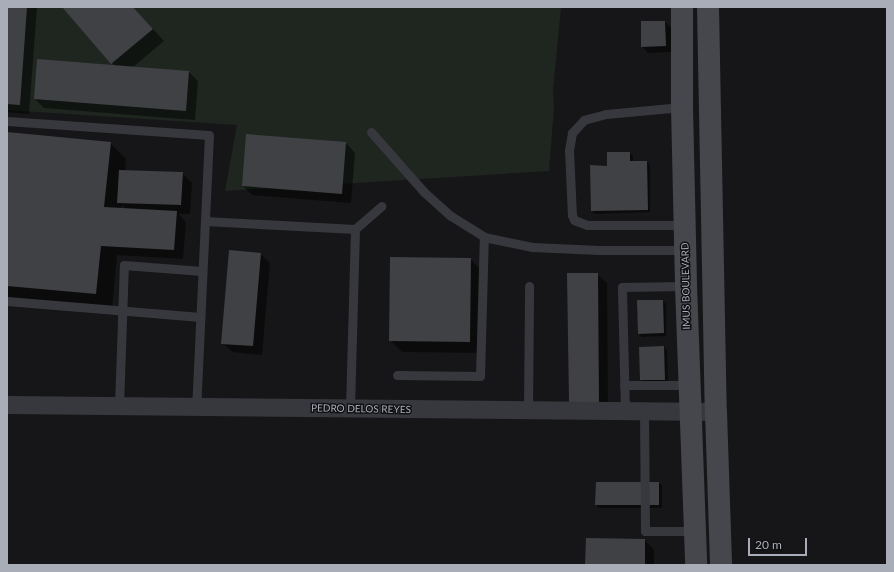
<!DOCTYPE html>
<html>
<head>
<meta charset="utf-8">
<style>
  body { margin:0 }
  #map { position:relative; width:894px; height:572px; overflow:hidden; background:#161618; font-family:Lato,sans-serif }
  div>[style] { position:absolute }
  .green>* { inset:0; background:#1e261f }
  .shadow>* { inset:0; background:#0007 }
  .building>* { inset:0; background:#404145 }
  .lane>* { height:9px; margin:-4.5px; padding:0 4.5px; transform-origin:4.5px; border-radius:4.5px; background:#37383d }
  .street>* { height:18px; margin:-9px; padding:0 9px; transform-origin:9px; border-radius:9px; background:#37383d }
  .secondary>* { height:22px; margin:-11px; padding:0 11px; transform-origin:11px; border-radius:11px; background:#45474d }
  span { translate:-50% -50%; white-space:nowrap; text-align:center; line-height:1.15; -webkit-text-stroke:3px #111113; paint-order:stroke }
  .street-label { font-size:10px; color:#a8adb8 }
  .frame { position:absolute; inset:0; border:8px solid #a8adb8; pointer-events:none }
  .scale { position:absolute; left:748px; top:538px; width:59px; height:18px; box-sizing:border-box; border:2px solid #a8adb8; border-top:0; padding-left:5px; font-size:12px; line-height:14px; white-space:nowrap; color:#a8adb8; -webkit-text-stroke:3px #111113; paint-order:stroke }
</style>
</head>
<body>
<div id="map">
  <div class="green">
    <div style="clip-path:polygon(7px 7px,561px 7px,553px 91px,554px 108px,549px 171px,225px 191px,237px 125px,7px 110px)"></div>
  </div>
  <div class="shadow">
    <div style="clip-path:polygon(7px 7px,37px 7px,29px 114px,7px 112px)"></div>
    <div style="clip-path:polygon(63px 7px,133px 7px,164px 41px,133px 67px,189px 72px,198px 81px,195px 120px,44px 108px,35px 99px,115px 66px)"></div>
    <div style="clip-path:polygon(665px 22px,671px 28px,671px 52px,648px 53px,642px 46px)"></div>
    <div style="clip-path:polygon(evenodd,7px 133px,110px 143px,126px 159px,125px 171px,182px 173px,192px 183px,190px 214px,178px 214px,186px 222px,183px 259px,117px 255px,112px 310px,7px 300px,7px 133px,122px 205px,126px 209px,121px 209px,122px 205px)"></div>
    <div style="clip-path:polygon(346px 143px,355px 153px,351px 203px,252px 195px,243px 186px)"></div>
    <div style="clip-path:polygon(630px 153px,633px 156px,633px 162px,647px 162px,650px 165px,650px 212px,595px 214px,592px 211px,608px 167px)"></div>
    <div style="clip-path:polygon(260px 254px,270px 263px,262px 355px,232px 352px,223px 343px)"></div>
    <div style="clip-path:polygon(470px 259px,482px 271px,481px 353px,402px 352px,390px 340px)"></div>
    <div style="clip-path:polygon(597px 274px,607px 283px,608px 411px,579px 411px)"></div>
    <div style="clip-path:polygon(663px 301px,666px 304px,666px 336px,642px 337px,639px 334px)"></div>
    <div style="clip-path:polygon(664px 347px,667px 350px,668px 382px,644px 383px,641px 380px)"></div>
    <div style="clip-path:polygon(597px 483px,659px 483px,662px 485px,662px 508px,599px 508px,596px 505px)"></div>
    <div style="clip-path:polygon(645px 540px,654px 550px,654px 565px,586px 565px)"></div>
  </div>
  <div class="building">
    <div style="clip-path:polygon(7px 7px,27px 7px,20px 105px,7px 104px)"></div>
    <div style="clip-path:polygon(62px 7px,133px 7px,153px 29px,111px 64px)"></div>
    <div style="clip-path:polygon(641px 21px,665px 21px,666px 46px,641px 47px)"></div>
    <div style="clip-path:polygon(37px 59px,189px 71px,186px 111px,34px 99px)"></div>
    <div style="clip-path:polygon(7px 132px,111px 142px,104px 207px,177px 211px,174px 250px,101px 246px,96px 294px,7px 286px)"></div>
    <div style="clip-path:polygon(246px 134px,346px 142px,342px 194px,242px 186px)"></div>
    <div style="clip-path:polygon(607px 152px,630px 152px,630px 161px,647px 161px,648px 210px,591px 211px,590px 165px,607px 166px)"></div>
    <div style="clip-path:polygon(119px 170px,183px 172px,181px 205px,117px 203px)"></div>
    <div style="clip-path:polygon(229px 250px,261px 253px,253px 346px,221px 344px)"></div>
    <div style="clip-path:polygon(390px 257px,471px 258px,470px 342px,389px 341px)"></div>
    <div style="clip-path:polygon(567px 273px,598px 273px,599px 402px,569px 402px)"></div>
    <div style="clip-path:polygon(637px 300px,663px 300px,664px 333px,638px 334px)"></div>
    <div style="clip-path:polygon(664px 346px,665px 380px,640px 380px,639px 347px)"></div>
    <div style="clip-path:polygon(596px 482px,659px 482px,659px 505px,595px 505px)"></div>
    <div style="clip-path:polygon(586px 538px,645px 539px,645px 565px,585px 565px)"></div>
  </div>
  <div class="lane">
    <div style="left:682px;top:107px;width:76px;rotate:174.7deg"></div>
    <div style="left:606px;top:114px;width:23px;rotate:165deg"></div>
    <div style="left:584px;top:120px;width:18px;rotate:133deg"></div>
    <div style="left:572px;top:133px;width:17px;rotate:100deg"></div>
    <div style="left:569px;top:150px;width:65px;rotate:87.4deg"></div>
    <div style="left:572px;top:215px;width:5px;rotate:68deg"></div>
    <div style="left:574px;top:220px;width:14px;rotate:21deg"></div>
    <div style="left:587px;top:225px;width:98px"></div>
    <div style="left:7px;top:121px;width:202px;rotate:4deg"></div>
    <div style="left:209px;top:135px;width:272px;rotate:92.7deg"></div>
    <div style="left:371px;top:132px;width:80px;rotate:48.5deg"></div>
    <div style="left:424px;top:192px;width:36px;rotate:42deg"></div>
    <div style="left:451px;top:216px;width:39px;rotate:32deg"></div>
    <div style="left:484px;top:237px;width:49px;rotate:11.8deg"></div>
    <div style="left:532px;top:247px;width:67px;rotate:2.6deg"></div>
    <div style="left:599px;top:250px;width:86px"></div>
    <div style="left:205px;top:221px;width:150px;rotate:3.1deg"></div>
    <div style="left:355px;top:229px;width:180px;rotate:91.6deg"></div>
    <div style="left:355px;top:229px;width:35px;rotate:-41deg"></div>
    <div style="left:7px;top:301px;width:194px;rotate:4.7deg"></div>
    <div style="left:397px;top:375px;width:83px;rotate:0.7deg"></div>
    <div style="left:480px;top:376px;width:139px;rotate:-88.4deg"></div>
    <div style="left:624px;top:385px;width:65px"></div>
    <div style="left:119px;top:406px;width:141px;rotate:-88deg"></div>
    <div style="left:124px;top:265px;width:78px;rotate:4.4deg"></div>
    <div style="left:528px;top:411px;width:125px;rotate:-89.5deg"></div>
    <div style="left:625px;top:412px;width:125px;rotate:-91.4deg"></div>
    <div style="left:622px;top:287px;width:64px;rotate:-0.9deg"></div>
    <div style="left:644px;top:412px;width:119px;rotate:89.5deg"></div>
    <div style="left:645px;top:531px;width:49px"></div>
  </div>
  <div class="street">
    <div style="left:7px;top:405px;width:709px;rotate:0.57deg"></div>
  </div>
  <div class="secondary">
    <div style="left:682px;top:7px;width:100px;rotate:90deg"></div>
    <div style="left:682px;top:107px;width:179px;rotate:88.7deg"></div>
    <div style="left:686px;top:286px;width:279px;rotate:87.9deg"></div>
    <div style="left:708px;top:7px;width:405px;rotate:88.9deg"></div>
    <div style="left:716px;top:412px;width:153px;rotate:88.1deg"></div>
  </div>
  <div class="street-label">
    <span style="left:686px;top:286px;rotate:-91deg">IMUS BOULEVARD</span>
    <span style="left:361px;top:409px;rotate:1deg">PEDRO DELOS REYES</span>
  </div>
  <div class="frame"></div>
  <div class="scale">20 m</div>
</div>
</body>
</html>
